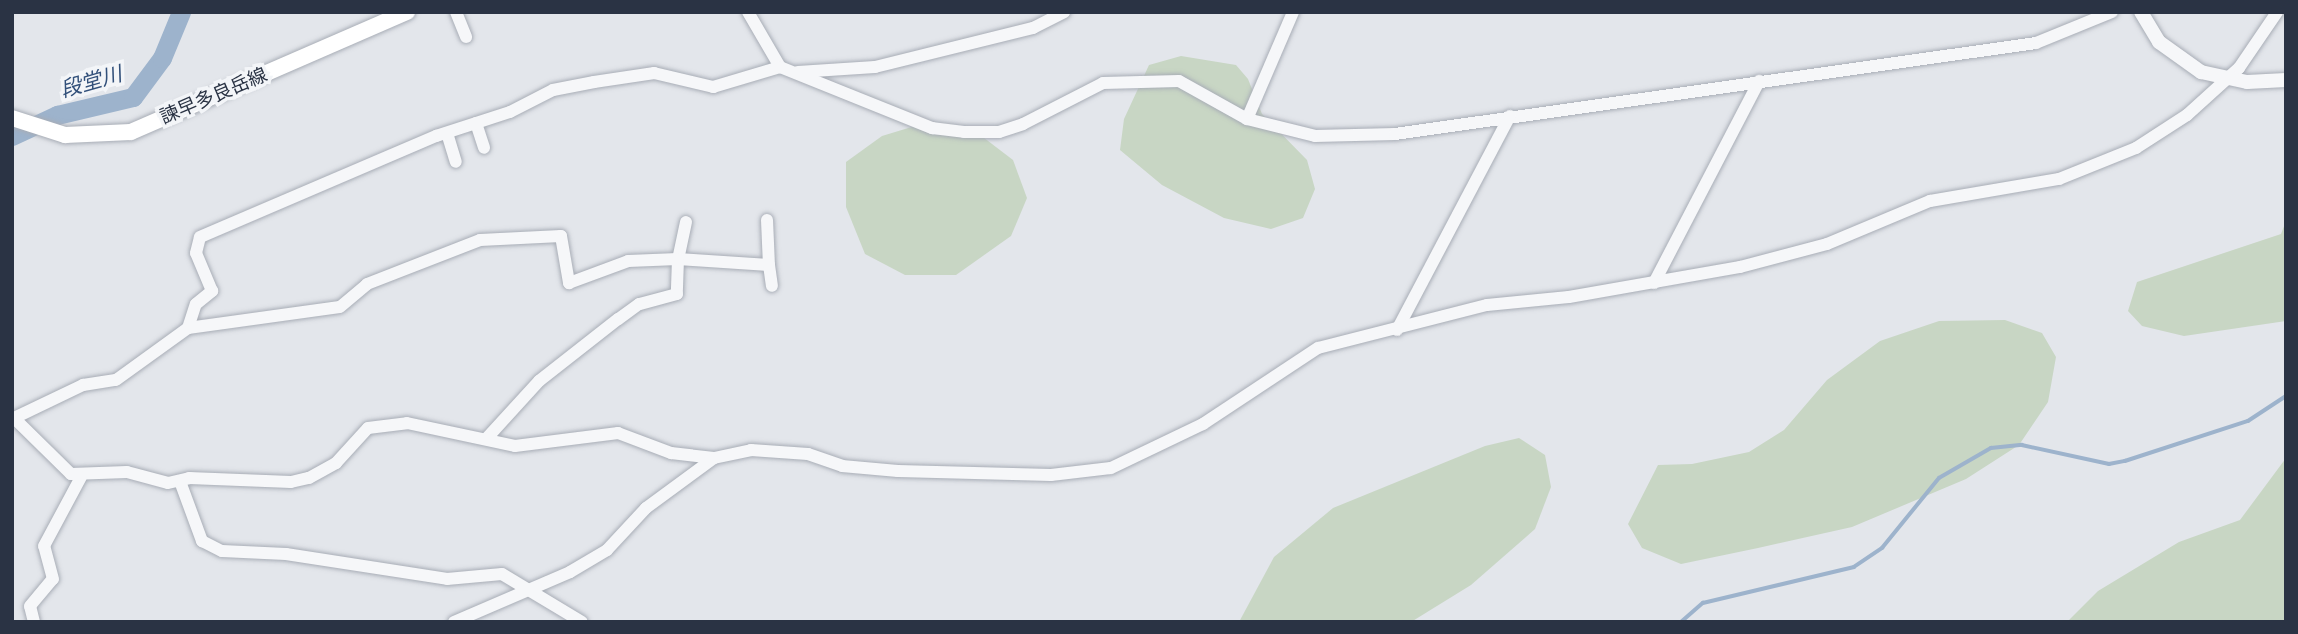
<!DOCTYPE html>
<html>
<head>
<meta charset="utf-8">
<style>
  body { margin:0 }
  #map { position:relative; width:2298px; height:634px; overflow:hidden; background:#e3e6eb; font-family:Karla,"Noto Sans JP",sans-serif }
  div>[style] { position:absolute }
  .green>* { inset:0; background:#c8d6c4 }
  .stream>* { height:3.5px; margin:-1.75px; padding:0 1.75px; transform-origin:1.75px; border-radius:1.75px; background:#9db3cc }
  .river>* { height:19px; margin:-9.5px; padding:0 9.5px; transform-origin:9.5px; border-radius:9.5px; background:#9db3cc }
  .roads { filter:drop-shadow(0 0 2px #a8adb6) drop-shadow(0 0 2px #a8adb6) }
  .minor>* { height:12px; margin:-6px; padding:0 6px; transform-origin:6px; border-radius:6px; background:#f6f7f9 }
  .tertiary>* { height:14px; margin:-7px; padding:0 7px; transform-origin:7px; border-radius:7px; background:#f6f7f9 }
  .secondary>* { height:16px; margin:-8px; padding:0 8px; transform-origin:8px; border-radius:8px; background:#fff }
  span { translate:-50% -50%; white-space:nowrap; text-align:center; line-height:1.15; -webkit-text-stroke:7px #f3f5f8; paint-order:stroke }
  .street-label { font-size:19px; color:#2a3344 }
  .water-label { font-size:21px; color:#32507a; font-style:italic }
  .frame { position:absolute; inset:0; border:14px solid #2a3344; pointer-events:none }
</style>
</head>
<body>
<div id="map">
  <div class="green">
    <div style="clip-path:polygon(1181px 56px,1236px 65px,1248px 79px,1262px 114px,1307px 160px,1315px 189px,1303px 218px,1271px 229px,1224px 218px,1162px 185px,1120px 150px,1124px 119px,1149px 65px)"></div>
    <div style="clip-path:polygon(928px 122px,975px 131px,1013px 160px,1027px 198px,1011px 236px,956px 275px,905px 275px,865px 254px,846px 207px,846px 162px,882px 136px)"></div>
    <div style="clip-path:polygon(2286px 221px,2286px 321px,2184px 336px,2142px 326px,2128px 311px,2137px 282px,2281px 234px)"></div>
    <div style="clip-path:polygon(2005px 320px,2042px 333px,2056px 357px,2048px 402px,2019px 445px,1966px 479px,1852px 527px,1758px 548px,1681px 564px,1642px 548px,1628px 524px,1658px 465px,1692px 464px,1749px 452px,1784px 430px,1827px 380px,1880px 341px,1939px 321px)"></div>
    <div style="clip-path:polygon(1519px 438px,1545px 455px,1551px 487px,1535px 529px,1471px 585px,1411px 622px,1239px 622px,1274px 557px,1333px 508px,1485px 446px)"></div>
    <div style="clip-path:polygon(2286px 458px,2286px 622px,2067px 622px,2098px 591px,2179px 542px,2240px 520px)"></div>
  </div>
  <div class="stream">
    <div style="left:1681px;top:622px;width:29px;rotate:-41deg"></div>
    <div style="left:1703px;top:603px;width:155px;rotate:-13.4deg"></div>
    <div style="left:1854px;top:567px;width:34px;rotate:-34deg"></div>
    <div style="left:1882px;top:548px;width:90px;rotate:-50.8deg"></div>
    <div style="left:1939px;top:478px;width:60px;rotate:-30deg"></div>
    <div style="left:1991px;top:448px;width:31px;rotate:-6deg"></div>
    <div style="left:2022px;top:445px;width:89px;rotate:12.3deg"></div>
    <div style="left:2109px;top:464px;width:16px;rotate:-11deg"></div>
    <div style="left:2125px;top:461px;width:129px;rotate:-18deg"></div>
    <div style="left:2248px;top:421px;width:45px;rotate:-33.3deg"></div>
  </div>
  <div class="river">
    <div style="left:12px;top:136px;width:50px;rotate:-25deg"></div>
    <div style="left:57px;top:115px;width:78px;rotate:-13.3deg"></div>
    <div style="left:133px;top:97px;width:49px;rotate:-53.4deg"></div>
    <div style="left:162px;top:58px;width:50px;rotate:-67.6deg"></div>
  </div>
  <div class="roads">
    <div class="minor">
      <div style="left:456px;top:12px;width:27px;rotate:68deg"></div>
      <div style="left:748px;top:12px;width:64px;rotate:59.8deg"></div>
      <div style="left:798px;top:72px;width:77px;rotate:-3.7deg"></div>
      <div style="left:875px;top:67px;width:163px;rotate:-13.9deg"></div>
      <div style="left:1033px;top:28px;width:35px;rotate:-27deg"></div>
      <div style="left:1247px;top:119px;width:116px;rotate:-66.7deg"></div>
      <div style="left:476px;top:123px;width:26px;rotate:72deg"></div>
      <div style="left:447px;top:133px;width:30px;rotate:73deg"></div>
      <div style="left:767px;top:220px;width:45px;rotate:87.5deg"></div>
      <div style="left:686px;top:222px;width:38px;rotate:102deg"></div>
      <div style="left:678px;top:259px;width:91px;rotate:3.8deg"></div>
      <div style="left:769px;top:265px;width:21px;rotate:82deg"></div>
      <div style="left:1654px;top:283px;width:228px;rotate:-62.5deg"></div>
      <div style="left:188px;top:328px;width:25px;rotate:-72deg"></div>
      <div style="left:196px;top:304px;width:21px;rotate:-39deg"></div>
      <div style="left:212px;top:291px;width:41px;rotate:-112.8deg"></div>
      <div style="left:196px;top:253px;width:16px;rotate:-76deg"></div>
      <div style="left:200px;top:237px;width:257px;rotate:-23.2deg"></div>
      <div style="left:436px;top:136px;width:78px;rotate:-18deg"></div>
      <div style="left:510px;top:112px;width:48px;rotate:-27.1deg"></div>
      <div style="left:553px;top:90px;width:42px;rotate:-11deg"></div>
      <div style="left:594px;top:82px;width:61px;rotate:-8.5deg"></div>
      <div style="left:654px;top:73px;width:61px;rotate:13.3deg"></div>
      <div style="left:713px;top:87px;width:70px;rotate:-16.6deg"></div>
      <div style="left:780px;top:67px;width:164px;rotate:21.9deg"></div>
      <div style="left:932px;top:128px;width:32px;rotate:7deg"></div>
      <div style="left:964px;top:132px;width:35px"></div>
      <div style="left:999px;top:132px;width:25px;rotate:-18deg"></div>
      <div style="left:1023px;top:124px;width:90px;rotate:-27.1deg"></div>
      <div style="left:1103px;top:83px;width:76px;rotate:-1.5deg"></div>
      <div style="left:1179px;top:81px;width:78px;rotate:29.2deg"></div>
      <div style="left:1247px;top:119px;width:70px;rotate:14deg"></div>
      <div style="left:1315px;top:136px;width:80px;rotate:-1.4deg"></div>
      <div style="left:1395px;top:134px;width:647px;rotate:-8.08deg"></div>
      <div style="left:2036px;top:43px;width:82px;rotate:-22.2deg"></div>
      <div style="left:1397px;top:330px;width:242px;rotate:-62.2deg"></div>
      <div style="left:12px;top:419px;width:79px;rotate:-25.6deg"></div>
      <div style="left:83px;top:385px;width:33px;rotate:-9deg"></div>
      <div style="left:116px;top:380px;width:89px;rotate:-35.8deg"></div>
      <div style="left:188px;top:328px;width:153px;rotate:-7.9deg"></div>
      <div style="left:340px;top:307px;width:35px;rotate:-40deg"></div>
      <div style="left:367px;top:284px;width:121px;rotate:-21.3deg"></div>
      <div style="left:480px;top:240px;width:81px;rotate:-2.8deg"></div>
      <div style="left:561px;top:236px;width:48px;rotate:80.3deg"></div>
      <div style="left:569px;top:283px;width:63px;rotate:-20.4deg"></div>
      <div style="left:628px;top:261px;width:50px;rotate:-2.3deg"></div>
      <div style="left:678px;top:259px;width:35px;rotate:92deg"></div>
      <div style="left:677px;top:294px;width:39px;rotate:165deg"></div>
      <div style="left:639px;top:304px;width:26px;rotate:144deg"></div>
      <div style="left:618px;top:319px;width:100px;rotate:141.9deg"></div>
      <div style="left:539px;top:381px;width:77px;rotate:132.4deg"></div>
      <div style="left:16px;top:420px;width:77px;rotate:44.5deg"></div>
      <div style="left:71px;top:474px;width:56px;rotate:-2deg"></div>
      <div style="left:127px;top:472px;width:42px;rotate:15deg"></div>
      <div style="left:168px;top:483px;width:22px;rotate:-13deg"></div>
      <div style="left:189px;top:478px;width:102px;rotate:2.2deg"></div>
      <div style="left:291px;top:482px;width:18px;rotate:-13deg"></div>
      <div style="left:309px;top:478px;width:31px;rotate:-29deg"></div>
      <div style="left:336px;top:463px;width:47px;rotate:-47.6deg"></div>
      <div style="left:368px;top:428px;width:39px;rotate:-7deg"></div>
      <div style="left:407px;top:423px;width:110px;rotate:12deg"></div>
      <div style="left:515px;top:446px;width:104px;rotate:-7.2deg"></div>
      <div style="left:618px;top:433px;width:57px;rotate:20.7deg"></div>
      <div style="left:671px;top:453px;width:43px;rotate:6.6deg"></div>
      <div style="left:181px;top:484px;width:61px;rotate:69.8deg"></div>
      <div style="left:202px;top:541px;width:22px;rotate:27deg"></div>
      <div style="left:222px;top:551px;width:64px;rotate:2.7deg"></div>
      <div style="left:286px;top:554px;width:163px;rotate:8.8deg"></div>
      <div style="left:447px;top:579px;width:55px;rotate:-5.2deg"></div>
      <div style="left:502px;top:574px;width:93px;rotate:31deg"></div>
      <div style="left:34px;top:622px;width:16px;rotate:-104deg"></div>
      <div style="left:30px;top:606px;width:35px;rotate:-50deg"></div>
      <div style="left:53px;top:579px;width:34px;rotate:-105deg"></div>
      <div style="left:44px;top:546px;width:78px;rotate:-61.8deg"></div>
      <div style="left:454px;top:622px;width:126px;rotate:-23.3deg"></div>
      <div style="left:570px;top:572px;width:43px;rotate:-30.7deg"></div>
      <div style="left:607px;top:550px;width:57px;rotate:-47.1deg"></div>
      <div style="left:646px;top:508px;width:84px;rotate:-36.3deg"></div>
      <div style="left:714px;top:458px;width:38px;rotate:-12deg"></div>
      <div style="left:751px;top:450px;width:57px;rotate:4deg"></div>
      <div style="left:808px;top:454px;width:36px;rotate:19deg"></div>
      <div style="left:842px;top:466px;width:56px;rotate:5.1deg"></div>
      <div style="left:898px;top:471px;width:153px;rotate:1.5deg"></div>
      <div style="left:1051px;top:475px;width:60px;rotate:-6.7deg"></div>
      <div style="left:1111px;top:468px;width:102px;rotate:-25.6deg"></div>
      <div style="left:1203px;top:424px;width:138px;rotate:-33.5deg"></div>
      <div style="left:1318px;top:348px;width:174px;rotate:-14.3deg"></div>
      <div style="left:1487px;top:305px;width:82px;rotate:-5.6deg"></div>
      <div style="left:1569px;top:297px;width:174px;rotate:-10deg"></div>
      <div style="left:1740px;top:267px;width:90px;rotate:-14.8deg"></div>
      <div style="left:1827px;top:244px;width:112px;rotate:-22.7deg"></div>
      <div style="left:1930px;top:201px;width:131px;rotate:-9.7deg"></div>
      <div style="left:2059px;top:179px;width:83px;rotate:-21.9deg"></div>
      <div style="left:2136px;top:148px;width:61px;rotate:-32.9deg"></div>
      <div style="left:2187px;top:115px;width:70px;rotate:-42.1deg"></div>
      <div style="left:2239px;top:68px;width:68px;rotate:-55.8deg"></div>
    </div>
    <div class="tertiary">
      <div style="left:2141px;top:12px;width:35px;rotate:59deg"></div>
      <div style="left:2159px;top:42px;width:52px;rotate:35.5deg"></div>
      <div style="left:2201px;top:72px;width:47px;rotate:12.3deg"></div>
      <div style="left:2247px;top:82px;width:39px;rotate:-3deg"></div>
    </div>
    <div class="secondary">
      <div style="left:12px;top:118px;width:56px;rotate:17.8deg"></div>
      <div style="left:65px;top:135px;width:66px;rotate:-2.6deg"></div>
      <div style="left:131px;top:132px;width:301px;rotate:-23.5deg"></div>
    </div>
  </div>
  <div class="street-label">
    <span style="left:214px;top:97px;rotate:-23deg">諫早多良岳線</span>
  </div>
  <div class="water-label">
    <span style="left:91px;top:82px;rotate:-16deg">段堂川</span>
  </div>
  <div class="frame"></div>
</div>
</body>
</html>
